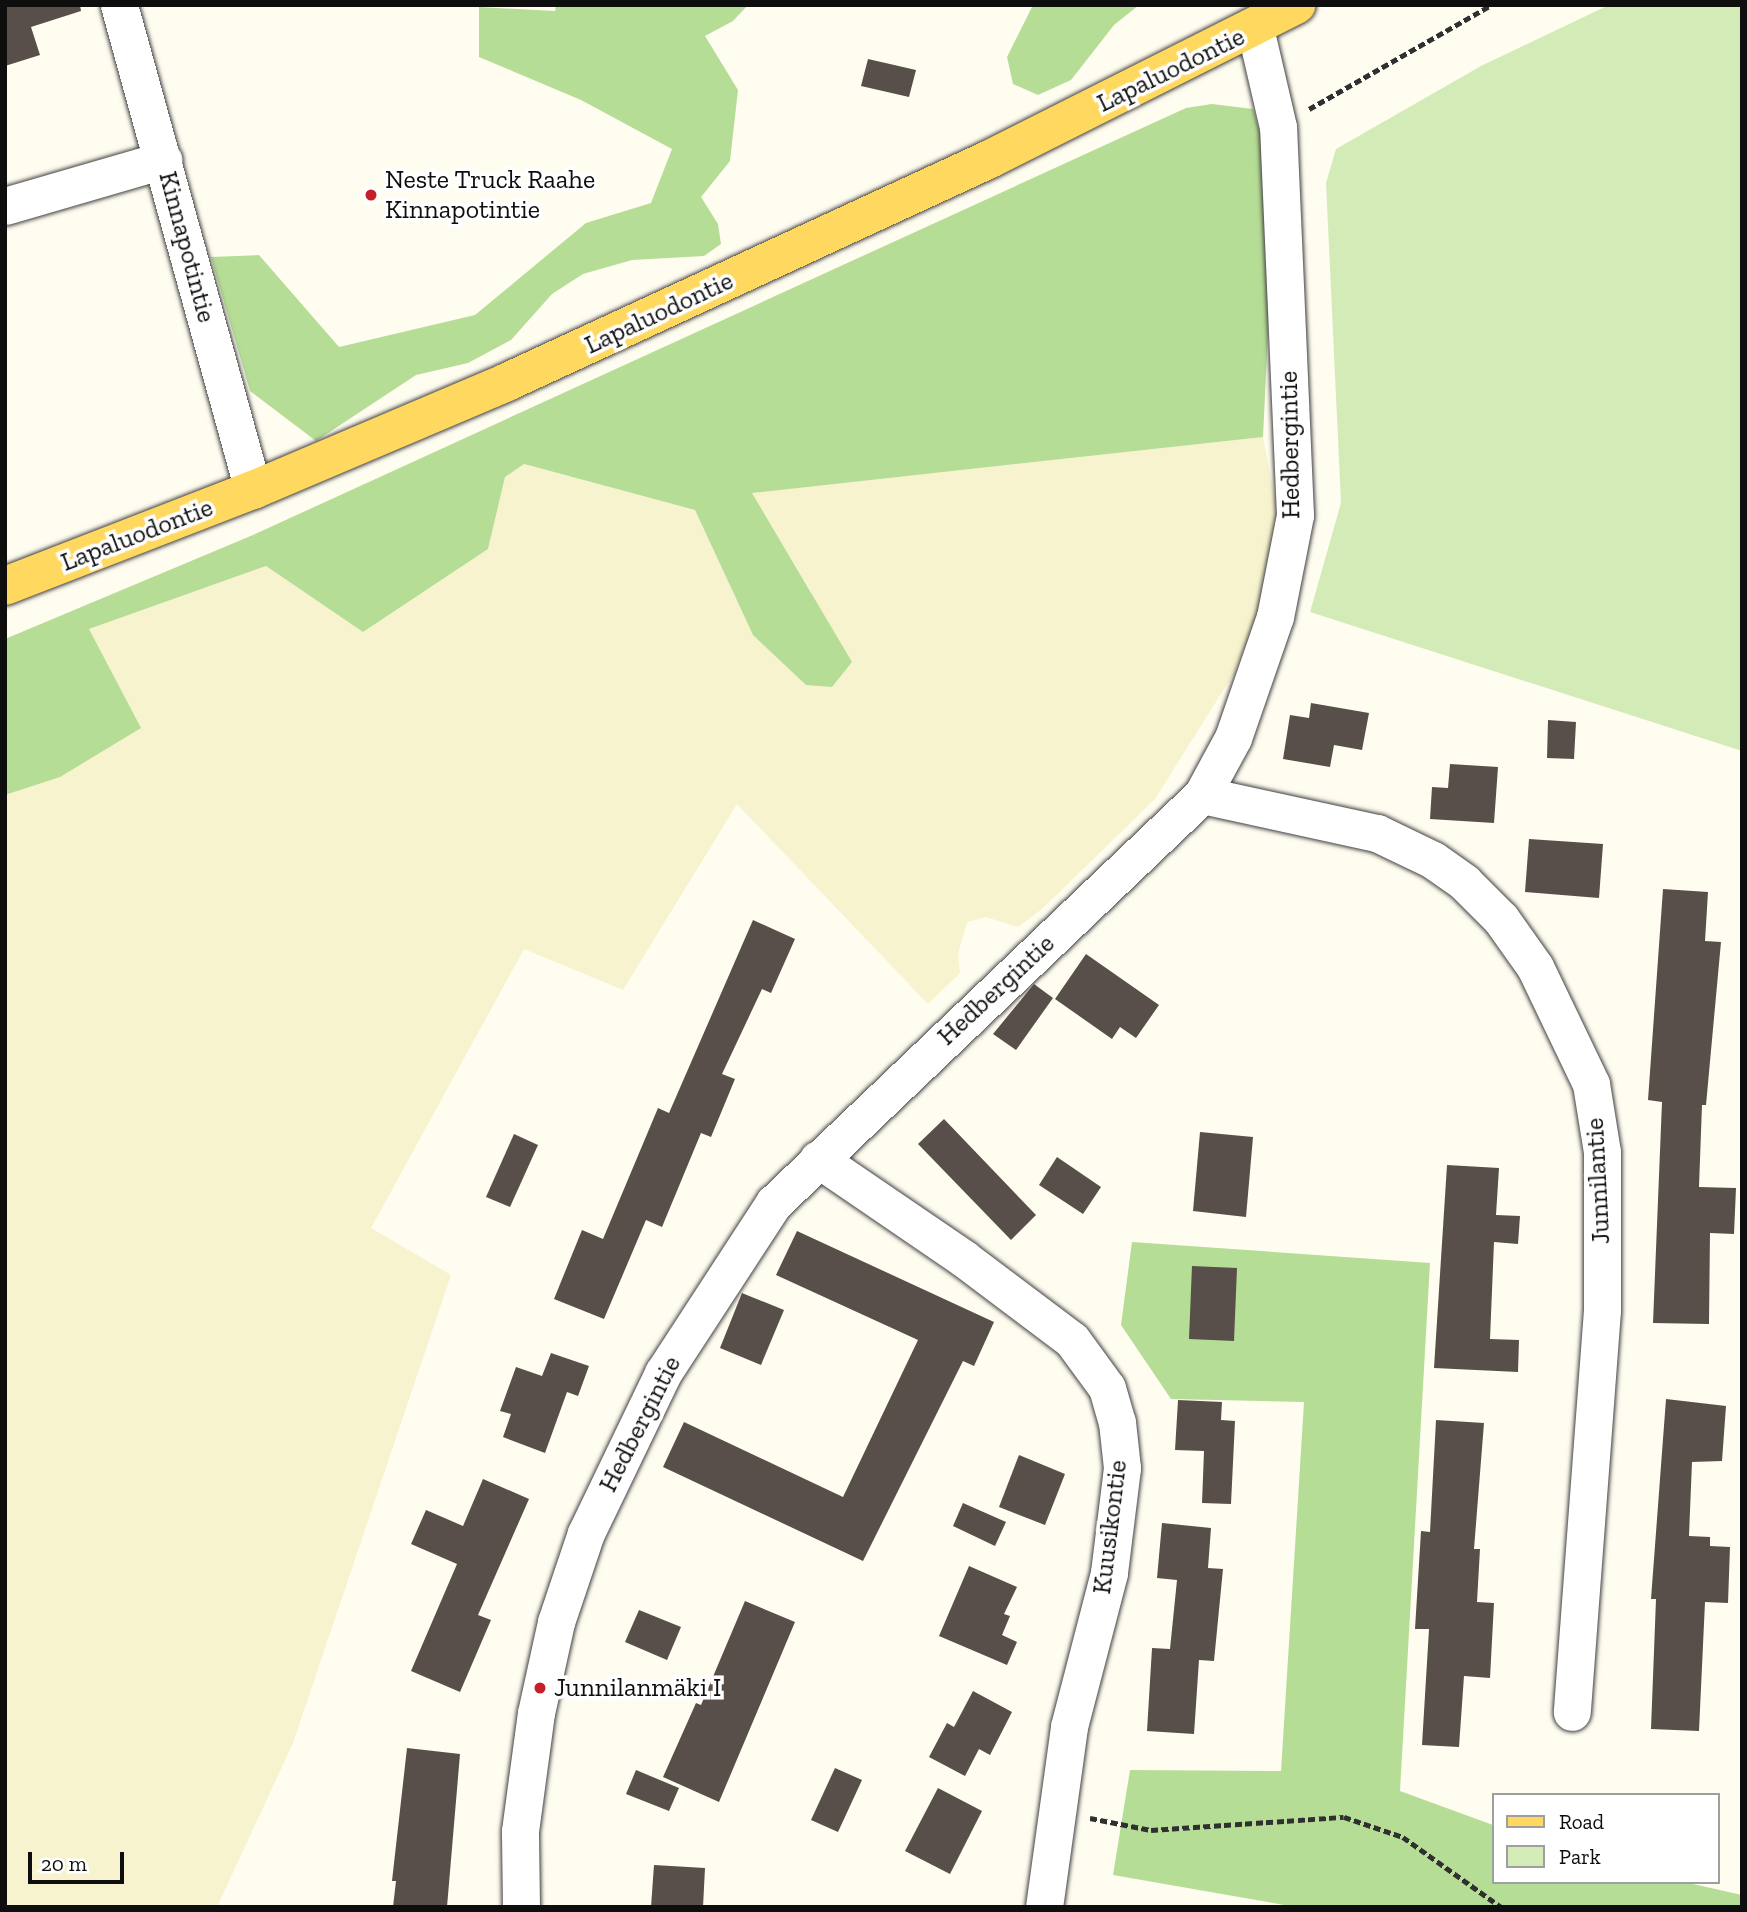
<!DOCTYPE html>
<html>
<head>
<meta charset="utf-8">
<style>
  body { margin:0 }
  #map { position:relative; width:1747px; height:1912px; overflow:hidden; background:#fffcf0; font-family:"Zilla Slab",serif }
  div>[style] { position:absolute }
  .farmland>* { inset:0; background:#f7f3ce }
  .green>* { inset:0; background:#d3ecb7 }
  .forest>* { inset:0; background:#b6dd96 }
  .building>* { inset:0; background:#584f4a }
  .path>* { height:4.5px; margin-top:-2.25px; transform-origin:0; background:repeating-linear-gradient(90deg,#303030 0 7px,transparent 0 10.5px) }
  .roads { filter:drop-shadow(0 0 2px #414141) drop-shadow(0 0 2px #414141) }
  .minor>* { height:37px; margin:-18.5px; padding:0 18.5px; transform-origin:18.5px; border-radius:18.5px; background:#fff }
  .major>* { height:38px; margin:-19px; padding:0 19px; transform-origin:19px; border-radius:19px; background:#ffd860 }
  .dots>* { width:19px; height:19px; translate:-50% -50%; box-sizing:border-box; border:4px solid #fff; border-radius:50% }
  span { translate:-50% -50%; white-space:nowrap; text-align:center; line-height:1.15; -webkit-text-stroke:7px #fff; paint-order:stroke }
  .street-label { font-size:26px; color:#0e0e0e }
  .poi-label { font-size:26px; color:#0e0e0e }
  .left { translate:0 -50%; text-align:left }
  .frame { position:absolute; inset:0; border:7px solid #0e0e0e; pointer-events:none }
  .legend { position:absolute; left:1492px; top:1793px; width:228px; height:91px; box-sizing:border-box; background:#fff; border:2px solid #9f9f9f; margin:0; padding:9px 12px; list-style:none; font-size:21px; color:#0e0e0e }
  .legend li { display:flex; align-items:center; gap:14px; height:35px }
  .legend b { width:35px; border:2px solid #9f9f9f }
  .scale { position:absolute; left:28px; top:1852px; width:96px; height:32px; box-sizing:border-box; border:4px solid #0e0e0e; border-top:0; padding-left:9px; font-size:21px; line-height:24px; white-space:nowrap; color:#0e0e0e; -webkit-text-stroke:5px #fff; paint-order:stroke }
</style>
</head>
<body>
<div id="map">
  <div class="farmland">
    <div style="clip-path:polygon(1263px 437px,1284px 546px,1234px 673px,1155px 799px,1042px 909px,1018px 927px,986px 917px,967px 922px,958px 954px,960px 973px,928px 1004px,737px 804px,623px 990px,524px 949px,371px 1228px,451px 1275px,293px 1743px,217px 1907px,5px 1907px,5px 795px,60px 777px,89px 629px,266px 566px,363px 632px,488px 549px,505px 477px,523px 464px,695px 510px,753px 635px,812px 593px,751px 493px)"></div>
  </div>
  <div class="green">
    <div style="clip-path:polygon(1609px 5px,1742px 5px,1742px 751px,1310px 612px,1341px 503px,1326px 183px,1336px 149px,1481px 66px)"></div>
  </div>
  <div class="forest">
    <div style="clip-path:polygon(556px 5px,748px 5px,733px 21px,705px 36px,738px 90px,730px 161px,701px 197px,718px 224px,721px 244px,704px 256px,632px 260px,583px 274px,552px 294px,511px 340px,468px 363px,416px 375px,316px 441px,250px 391px,211px 257px,259px 255px,339px 347px,475px 315px,586px 223px,651px 203px,672px 149px,581px 100px,479px 57px,479px 7px,555px 11px)"></div>
    <div style="clip-path:polygon(1033px 5px,1139px 5px,1114px 25px,1071px 80px,1038px 95px,1013px 84px,1007px 57px)"></div>
    <div style="clip-path:polygon(1212px 104px,1253px 109px,1275px 185px,1263px 437px,752px 493px,852px 662px,832px 687px,806px 685px,753px 635px,695px 510px,524px 464px,505px 477px,488px 549px,363px 632px,266px 566px,89px 629px,141px 728px,60px 777px,5px 795px,5px 639px,253px 535px,1186px 108px)"></div>
    <div style="clip-path:polygon(1132px 1242px,1430px 1263px,1400px 1791px,1493px 1825px,1493px 1882px,1684px 1882px,1742px 1895px,1742px 1907px,1296px 1907px,1113px 1875px,1130px 1770px,1281px 1771px,1304px 1402px,1171px 1399px,1121px 1325px)"></div>
  </div>
  <div class="building">
    <div style="clip-path:polygon(5px 5px,80px 5px,81px 11px,31px 27px,40px 55px,5px 66px)"></div>
    <div style="clip-path:polygon(868px 59px,916px 70px,909px 97px,861px 86px)"></div>
    <div style="clip-path:polygon(1311px 703px,1369px 713px,1362px 750px,1334px 745px,1330px 767px,1283px 759px,1290px 715px,1309px 718px)"></div>
    <div style="clip-path:polygon(1548px 720px,1576px 722px,1574px 759px,1547px 758px)"></div>
    <div style="clip-path:polygon(1450px 764px,1498px 767px,1494px 823px,1430px 819px,1432px 787px,1448px 788px)"></div>
    <div style="clip-path:polygon(1529px 839px,1603px 844px,1599px 898px,1525px 892px)"></div>
    <div style="clip-path:polygon(1663px 889px,1708px 892px,1705px 941px,1721px 942px,1706px 1105px,1702px 1105px,1699px 1187px,1736px 1188px,1734px 1234px,1710px 1233px,1709px 1324px,1653px 1323px,1662px 1102px,1648px 1100px)"></div>
    <div style="clip-path:polygon(753px 920px,795px 939px,771px 993px,762px 989px,722px 1074px,735px 1079px,711px 1137px,701px 1133px,662px 1227px,646px 1220px,604px 1319px,554px 1299px,582px 1230px,603px 1239px,658px 1108px,669px 1113px)"></div>
    <div style="clip-path:polygon(1086px 954px,1159px 1005px,1136px 1038px,1120px 1027px,1112px 1039px,1055px 999px)"></div>
    <div style="clip-path:polygon(1034px 984px,1053px 998px,1016px 1050px,993px 1034px)"></div>
    <div style="clip-path:polygon(944px 1119px,1036px 1215px,1011px 1240px,918px 1144px)"></div>
    <div style="clip-path:polygon(1200px 1132px,1253px 1137px,1246px 1217px,1193px 1211px)"></div>
    <div style="clip-path:polygon(514px 1134px,538px 1145px,510px 1207px,486px 1197px)"></div>
    <div style="clip-path:polygon(1057px 1157px,1101px 1187px,1083px 1214px,1039px 1185px)"></div>
    <div style="clip-path:polygon(1447px 1165px,1499px 1168px,1496px 1215px,1520px 1216px,1518px 1244px,1494px 1242px,1490px 1339px,1519px 1340px,1518px 1372px,1434px 1368px)"></div>
    <div style="clip-path:polygon(797px 1231px,994px 1322px,974px 1366px,963px 1361px,863px 1561px,663px 1467px,684px 1422px,843px 1497px,918px 1340px,776px 1275px)"></div>
    <div style="clip-path:polygon(1192px 1266px,1237px 1268px,1234px 1341px,1189px 1339px)"></div>
    <div style="clip-path:polygon(742px 1293px,784px 1310px,761px 1365px,720px 1348px)"></div>
    <div style="clip-path:polygon(551px 1353px,589px 1366px,578px 1396px,567px 1392px,545px 1453px,503px 1437px,511px 1414px,500px 1411px,516px 1367px,542px 1376px)"></div>
    <div style="clip-path:polygon(1666px 1399px,1726px 1406px,1722px 1461px,1692px 1462px,1689px 1536px,1710px 1537px,1710px 1546px,1730px 1547px,1728px 1603px,1705px 1602px,1699px 1731px,1651px 1729px,1656px 1599px,1651px 1599px)"></div>
    <div style="clip-path:polygon(1178px 1400px,1222px 1402px,1221px 1420px,1235px 1421px,1231px 1504px,1202px 1503px,1204px 1451px,1175px 1450px)"></div>
    <div style="clip-path:polygon(1436px 1420px,1484px 1423px,1474px 1549px,1480px 1549px,1477px 1602px,1494px 1603px,1490px 1678px,1464px 1676px,1459px 1747px,1422px 1745px,1429px 1629px,1415px 1629px,1421px 1531px,1430px 1532px)"></div>
    <div style="clip-path:polygon(1019px 1455px,1065px 1474px,1045px 1525px,999px 1507px)"></div>
    <div style="clip-path:polygon(483px 1479px,529px 1499px,478px 1615px,491px 1620px,460px 1692px,411px 1671px,457px 1564px,411px 1544px,426px 1510px,463px 1526px)"></div>
    <div style="clip-path:polygon(963px 1503px,1006px 1522px,995px 1546px,953px 1526px)"></div>
    <div style="clip-path:polygon(1162px 1523px,1211px 1528px,1208px 1568px,1223px 1569px,1214px 1661px,1199px 1660px,1194px 1734px,1147px 1731px,1152px 1648px,1170px 1649px,1177px 1580px,1157px 1578px)"></div>
    <div style="clip-path:polygon(969px 1566px,1017px 1587px,1004px 1614px,1010px 1616px,1002px 1635px,1017px 1642px,1007px 1665px,939px 1636px)"></div>
    <div style="clip-path:polygon(745px 1601px,795px 1622px,719px 1802px,663px 1777px,696px 1703px,701px 1705px)"></div>
    <div style="clip-path:polygon(639px 1610px,681px 1627px,667px 1660px,625px 1642px)"></div>
    <div style="clip-path:polygon(973px 1691px,1012px 1712px,990px 1755px,979px 1749px,965px 1776px,929px 1757px,947px 1723px,954px 1727px)"></div>
    <div style="clip-path:polygon(407px 1748px,460px 1754px,447px 1907px,393px 1907px,396px 1881px,392px 1881px)"></div>
    <div style="clip-path:polygon(835px 1768px,862px 1780px,838px 1832px,811px 1820px)"></div>
    <div style="clip-path:polygon(636px 1770px,679px 1788px,669px 1811px,626px 1794px)"></div>
    <div style="clip-path:polygon(938px 1788px,982px 1811px,950px 1874px,905px 1851px)"></div>
    <div style="clip-path:polygon(654px 1865px,705px 1868px,703px 1907px,651px 1907px)"></div>
  </div>
  <div class="path">
    <div style="left:1309px;top:109px;width:210px;rotate:-29.7deg"></div>
    <div style="left:1090px;top:1818px;width:62px;rotate:11.1deg"></div>
    <div style="left:1151px;top:1830px;width:193px;rotate:-3.9deg"></div>
    <div style="left:1344px;top:1817px;width:62px;rotate:18.7deg"></div>
    <div style="left:1403px;top:1837px;width:120px;rotate:35.5deg"></div>
  </div>
  <div class="roads">
    <div class="minor">
      <div style="left:119px;top:5px;width:503px;rotate:74.56deg"></div>
      <div style="left:5px;top:206px;width:165px;rotate:-16.2deg"></div>
      <div style="left:1202px;top:795px;width:179px;rotate:12.3deg"></div>
      <div style="left:1377px;top:833px;width:62px;rotate:25.7deg"></div>
      <div style="left:1433px;top:860px;width:38px;rotate:35deg"></div>
      <div style="left:1464px;top:882px;width:52px;rotate:45deg"></div>
      <div style="left:1501px;top:919px;width:59px;rotate:54.7deg"></div>
      <div style="left:1535px;top:967px;width:130px;rotate:64.4deg"></div>
      <div style="left:1591px;top:1084px;width:69px;rotate:80.8deg"></div>
      <div style="left:1602px;top:1152px;width:158px;rotate:90deg"></div>
      <div style="left:1602px;top:1310px;width:403px;rotate:94.3deg"></div>
      <div style="left:818px;top:1159px;width:176px;rotate:34.3deg"></div>
      <div style="left:963px;top:1258px;width:136px;rotate:37deg"></div>
      <div style="left:1072px;top:1340px;width:59px;rotate:53.9deg"></div>
      <div style="left:1107px;top:1388px;width:35px;rotate:74deg"></div>
      <div style="left:1117px;top:1422px;width:46px;rotate:83.8deg"></div>
      <div style="left:1122px;top:1468px;width:106px;rotate:97.1deg"></div>
      <div style="left:1109px;top:1573px;width:159px;rotate:104.6deg"></div>
      <div style="left:1069px;top:1727px;width:182px;rotate:97.9deg"></div>
      <div style="left:521px;top:1907px;width:76px;rotate:-90.8deg"></div>
      <div style="left:520px;top:1831px;width:119px;rotate:-82.3deg"></div>
      <div style="left:536px;top:1713px;width:93px;rotate:-77.6deg"></div>
      <div style="left:556px;top:1622px;width:94px;rotate:-71.4deg"></div>
      <div style="left:586px;top:1533px;width:178px;rotate:-64.3deg"></div>
      <div style="left:663px;top:1373px;width:203px;rotate:-56.9deg"></div>
      <div style="left:774px;top:1203px;width:591px;rotate:-43.63deg"></div>
      <div style="left:1202px;top:795px;width:65px;rotate:-61.5deg"></div>
      <div style="left:1233px;top:738px;width:128px;rotate:-70.9deg"></div>
      <div style="left:1275px;top:617px;width:104px;rotate:-78.9deg"></div>
      <div style="left:1295px;top:515px;width:388px;rotate:-92.5deg"></div>
      <div style="left:1278px;top:127px;width:102px;rotate:-103.1deg"></div>
    </div>
    <div class="major">
      <div style="left:5px;top:586px;width:266px;rotate:-21.2deg"></div>
      <div style="left:253px;top:490px;width:276px;rotate:-23deg"></div>
      <div style="left:507px;top:382px;width:532px;rotate:-24.78deg"></div>
      <div style="left:990px;top:159px;width:343px;rotate:-26.7deg"></div>
    </div>
  </div>
  <div class="dots">
    <div style="left:371px;top:195px;background:#c61f28"></div>
    <div style="left:540px;top:1688px;background:#c61f28"></div>
  </div>
  <div class="street-label">
    <span style="left:1171px;top:70px;rotate:-26deg">Lapaluodontie</span>
    <span style="left:187px;top:247px;rotate:75deg">Kinnapotintie</span>
    <span style="left:659px;top:313px;rotate:-25deg">Lapaluodontie</span>
    <span style="left:1290px;top:445px;rotate:-91deg">Hedbergintie</span>
    <span style="left:137px;top:535px;rotate:-21deg">Lapaluodontie</span>
    <span style="left:996px;top:990px;rotate:-43deg">Hedbergintie</span>
    <span style="left:1598px;top:1181px;rotate:-93deg">Junnilantie</span>
    <span style="left:640px;top:1424px;rotate:-63deg">Hedbergintie</span>
    <span style="left:1110px;top:1527px;rotate:-83deg">Kuusikontie</span>
  </div>
  <div class="poi-label">
    <span class="left" style="left:385px;top:195px">Neste Truck Raahe<br>Kinnapotintie</span>
    <span class="left" style="left:554px;top:1688px">Junnilanmäki I</span>
  </div>
  <div class="frame"></div>
  <ul class="legend">
  <li><b style="height:9px;background:#ffd860"></b>Road</li>
  <li><b style="height:19px;background:#d3ecb7"></b>Park</li>
  </ul>
  <div class="scale">20 m</div>
</div>
</body>
</html>
